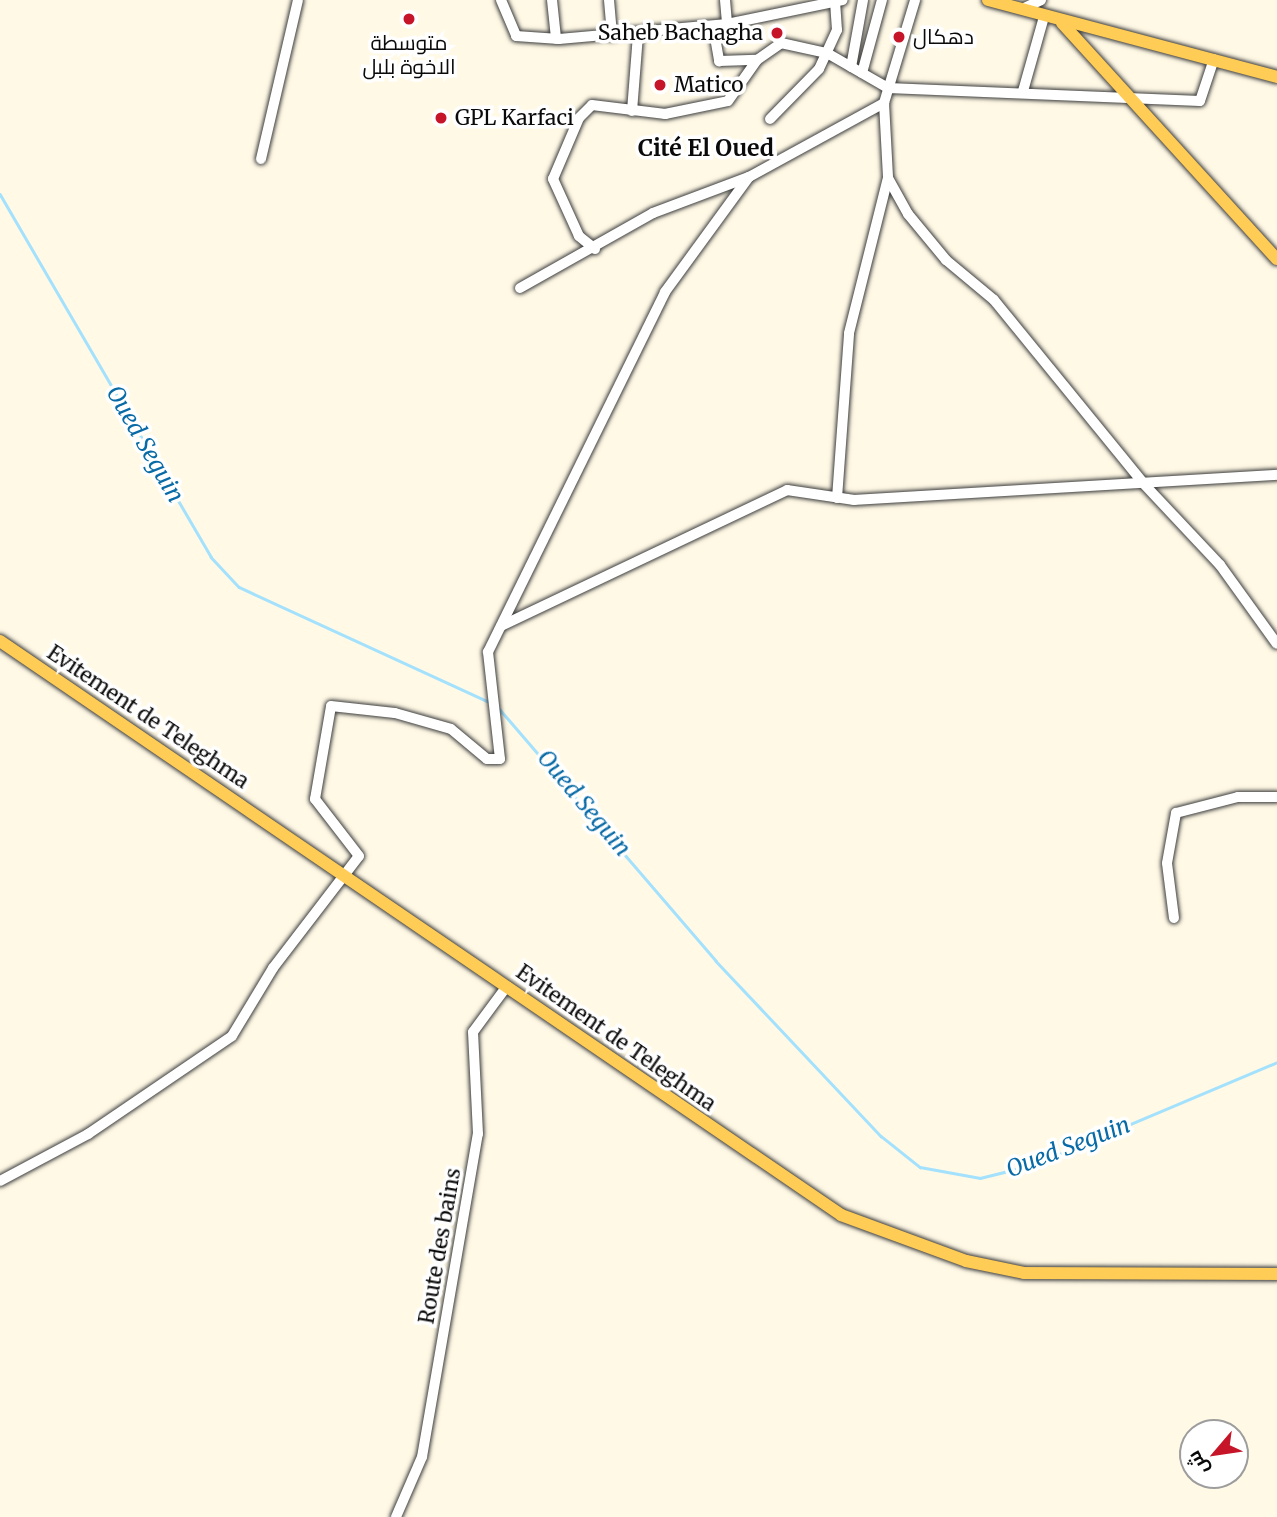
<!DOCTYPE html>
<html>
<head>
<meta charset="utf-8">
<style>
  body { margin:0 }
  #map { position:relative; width:1277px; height:1517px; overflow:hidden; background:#fff9e6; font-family:Merriweather,Cairo,serif }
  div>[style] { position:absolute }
  .stream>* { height:2.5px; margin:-1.25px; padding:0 1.25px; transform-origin:1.25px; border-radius:1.25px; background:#a4e1fd }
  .roads { filter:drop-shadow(0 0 2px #3d3d3d) drop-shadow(0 0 2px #3d3d3d) }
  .minor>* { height:10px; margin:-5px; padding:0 5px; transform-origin:5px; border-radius:5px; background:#fff }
  .major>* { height:12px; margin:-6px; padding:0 6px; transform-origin:6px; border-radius:6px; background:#ffcc56 }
  .dots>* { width:19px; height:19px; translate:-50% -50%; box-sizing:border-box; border:4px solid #fff; border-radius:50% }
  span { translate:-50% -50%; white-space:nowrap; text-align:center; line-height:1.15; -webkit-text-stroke:7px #fff; paint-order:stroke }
  .poi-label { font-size:21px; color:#0a0a0a }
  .right { translate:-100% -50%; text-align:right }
  .left { translate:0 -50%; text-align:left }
  .street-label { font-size:21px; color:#0a0a0a }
  .neighbourhood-label { font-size:23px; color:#0a0a0a; font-weight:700 }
  .water-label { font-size:23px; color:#086aa6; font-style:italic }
  .north { position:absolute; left:1179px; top:1419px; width:70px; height:70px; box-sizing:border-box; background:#fff; border:2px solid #9d9d9d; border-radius:50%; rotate:241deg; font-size:19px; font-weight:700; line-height:28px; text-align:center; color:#0a0a0a }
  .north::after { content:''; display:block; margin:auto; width:24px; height:32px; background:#c61528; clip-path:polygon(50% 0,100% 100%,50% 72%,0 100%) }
</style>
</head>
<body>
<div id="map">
  <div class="stream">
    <div style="left:0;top:194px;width:420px;rotate:59.8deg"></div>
    <div style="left:211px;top:557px;width:41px;rotate:47deg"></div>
    <div style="left:239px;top:587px;width:277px;rotate:24.7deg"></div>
    <div style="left:497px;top:706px;width:336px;rotate:49.3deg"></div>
    <div style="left:716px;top:961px;width:241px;rotate:46.7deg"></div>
    <div style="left:881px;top:1136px;width:50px;rotate:38.5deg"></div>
    <div style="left:920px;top:1167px;width:61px;rotate:10.4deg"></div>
    <div style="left:980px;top:1178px;width:58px;rotate:-14deg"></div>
    <div style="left:1036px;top:1164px;width:262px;rotate:-22.9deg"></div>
  </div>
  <div class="roads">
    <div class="minor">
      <div style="left:501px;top:0;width:39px;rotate:67deg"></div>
      <div style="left:516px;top:36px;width:43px;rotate:4deg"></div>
      <div style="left:559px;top:39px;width:169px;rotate:-5.1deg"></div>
      <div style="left:727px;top:24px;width:118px;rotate:-11.7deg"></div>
      <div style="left:552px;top:0;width:39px;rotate:84deg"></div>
      <div style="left:609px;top:0;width:36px;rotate:85deg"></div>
      <div style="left:725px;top:0;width:24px;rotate:85deg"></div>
      <div style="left:1022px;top:9px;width:21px;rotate:-25deg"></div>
      <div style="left:713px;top:26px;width:36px;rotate:80deg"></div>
      <div style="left:719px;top:61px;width:38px;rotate:-2deg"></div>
      <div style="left:851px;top:67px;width:68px;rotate:-79.8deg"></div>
      <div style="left:862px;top:73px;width:76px;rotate:-74.7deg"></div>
      <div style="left:1023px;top:91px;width:77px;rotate:-74.2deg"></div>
      <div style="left:884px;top:103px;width:75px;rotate:86.9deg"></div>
      <div style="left:888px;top:178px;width:41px;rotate:60.9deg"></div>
      <div style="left:908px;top:214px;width:60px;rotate:50.4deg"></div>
      <div style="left:946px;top:260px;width:62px;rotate:39.8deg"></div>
      <div style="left:994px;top:300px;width:236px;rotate:50.8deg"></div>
      <div style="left:1143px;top:483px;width:112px;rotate:46.8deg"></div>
      <div style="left:1220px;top:565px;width:97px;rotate:54.2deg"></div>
      <div style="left:632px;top:111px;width:77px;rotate:-85.5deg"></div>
      <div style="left:770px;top:119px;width:70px;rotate:-45.6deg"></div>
      <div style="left:819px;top:69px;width:43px;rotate:-65.2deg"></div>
      <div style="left:837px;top:30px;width:27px;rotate:-94deg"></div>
      <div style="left:261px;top:159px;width:163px;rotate:-76.9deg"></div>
      <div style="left:595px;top:249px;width:21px;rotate:-141deg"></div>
      <div style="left:579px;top:236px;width:63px;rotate:-114.5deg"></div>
      <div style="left:553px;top:179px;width:66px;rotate:-66.9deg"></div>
      <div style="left:579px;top:118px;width:18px;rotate:-45deg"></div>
      <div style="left:592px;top:105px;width:74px;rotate:7deg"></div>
      <div style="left:665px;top:114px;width:64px;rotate:-11.7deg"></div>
      <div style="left:728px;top:101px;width:50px;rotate:-54.7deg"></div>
      <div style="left:757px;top:60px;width:29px;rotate:-35deg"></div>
      <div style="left:781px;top:43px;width:47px;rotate:12.3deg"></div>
      <div style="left:827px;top:53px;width:70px;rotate:29.8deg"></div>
      <div style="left:888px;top:88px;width:312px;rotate:2.4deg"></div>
      <div style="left:1200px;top:101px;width:44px;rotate:-71.6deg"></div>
      <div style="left:520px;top:288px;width:153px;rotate:-29.4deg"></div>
      <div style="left:653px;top:213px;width:103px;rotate:-20.6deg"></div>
      <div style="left:837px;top:498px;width:165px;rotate:-85.8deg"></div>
      <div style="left:849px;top:333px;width:160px;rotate:-75.9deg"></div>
      <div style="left:501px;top:626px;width:317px;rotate:-25.4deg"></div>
      <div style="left:787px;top:490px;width:68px;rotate:8.5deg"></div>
      <div style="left:854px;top:500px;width:424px;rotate:-3.4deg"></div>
      <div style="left:1174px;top:918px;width:55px;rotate:-97.3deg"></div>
      <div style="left:1167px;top:863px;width:51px;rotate:-79.8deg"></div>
      <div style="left:1176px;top:813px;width:64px;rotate:-14.5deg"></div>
      <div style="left:1238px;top:797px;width:39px"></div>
      <div style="left:0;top:1181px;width:100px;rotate:-28.1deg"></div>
      <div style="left:88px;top:1134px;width:174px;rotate:-34.2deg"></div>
      <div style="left:232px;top:1036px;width:79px;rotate:-58.9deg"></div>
      <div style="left:273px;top:968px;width:141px;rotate:-52.5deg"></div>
      <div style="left:359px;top:856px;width:72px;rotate:-127.7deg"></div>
      <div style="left:315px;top:799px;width:94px;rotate:-80.2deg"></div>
      <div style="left:331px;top:706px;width:64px;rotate:6.2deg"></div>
      <div style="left:395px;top:713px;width:58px;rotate:15.9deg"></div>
      <div style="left:451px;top:729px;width:47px;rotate:39.8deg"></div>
      <div style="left:487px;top:759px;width:13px"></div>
      <div style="left:500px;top:759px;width:108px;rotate:-96.4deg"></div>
      <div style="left:488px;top:652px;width:401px;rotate:-63.8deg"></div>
      <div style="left:665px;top:292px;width:142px;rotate:-53.9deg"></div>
      <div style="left:749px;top:177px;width:154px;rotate:-28.7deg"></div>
      <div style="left:884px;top:103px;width:108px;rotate:-73.2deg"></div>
      <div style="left:396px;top:1517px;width:65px;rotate:-66.6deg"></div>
      <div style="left:422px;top:1457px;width:328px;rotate:-80.2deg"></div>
      <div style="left:478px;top:1134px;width:102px;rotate:-92.8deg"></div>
      <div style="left:473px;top:1032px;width:57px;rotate:-53.5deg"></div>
    </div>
    <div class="major">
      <div style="left:988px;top:0;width:299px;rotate:14.9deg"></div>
      <div style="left:1062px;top:23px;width:319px;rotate:47.7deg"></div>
      <div style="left:0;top:641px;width:1018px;rotate:34.31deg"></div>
      <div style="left:841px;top:1215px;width:133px;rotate:20.2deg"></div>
      <div style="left:966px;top:1261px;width:59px;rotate:11.7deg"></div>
      <div style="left:1024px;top:1273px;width:253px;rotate:0.2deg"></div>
    </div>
  </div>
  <div class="dots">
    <div style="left:409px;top:19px;background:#c61528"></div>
    <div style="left:777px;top:33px;background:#c61528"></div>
    <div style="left:899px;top:37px;background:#c61528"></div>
    <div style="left:660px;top:85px;background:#c61528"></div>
    <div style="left:441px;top:118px;background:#c61528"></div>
  </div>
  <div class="poi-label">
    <span class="right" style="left:763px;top:33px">Saheb Bachagha</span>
    <span class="left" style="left:913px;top:37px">دهكال</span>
    <span style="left:409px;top:55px">متوسطة<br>الاخوة بلبل</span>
    <span class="left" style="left:674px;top:85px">Matico</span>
    <span class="left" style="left:455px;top:118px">GPL Karfaci</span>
  </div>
  <div class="street-label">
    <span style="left:148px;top:717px;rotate:34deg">Evitement de Teleghma</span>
    <span style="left:616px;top:1038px;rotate:35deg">Evitement de Teleghma</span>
    <span style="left:440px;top:1246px;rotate:-80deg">Route des bains</span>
  </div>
  <div class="neighbourhood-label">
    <span style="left:706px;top:148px">Cité El Oued</span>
  </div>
  <div class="water-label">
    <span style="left:145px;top:444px;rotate:60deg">Oued Seguin</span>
    <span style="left:584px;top:803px;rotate:50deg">Oued Seguin</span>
    <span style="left:1068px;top:1147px;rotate:-21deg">Oued Seguin</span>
  </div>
  <div class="north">ش</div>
</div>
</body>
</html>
